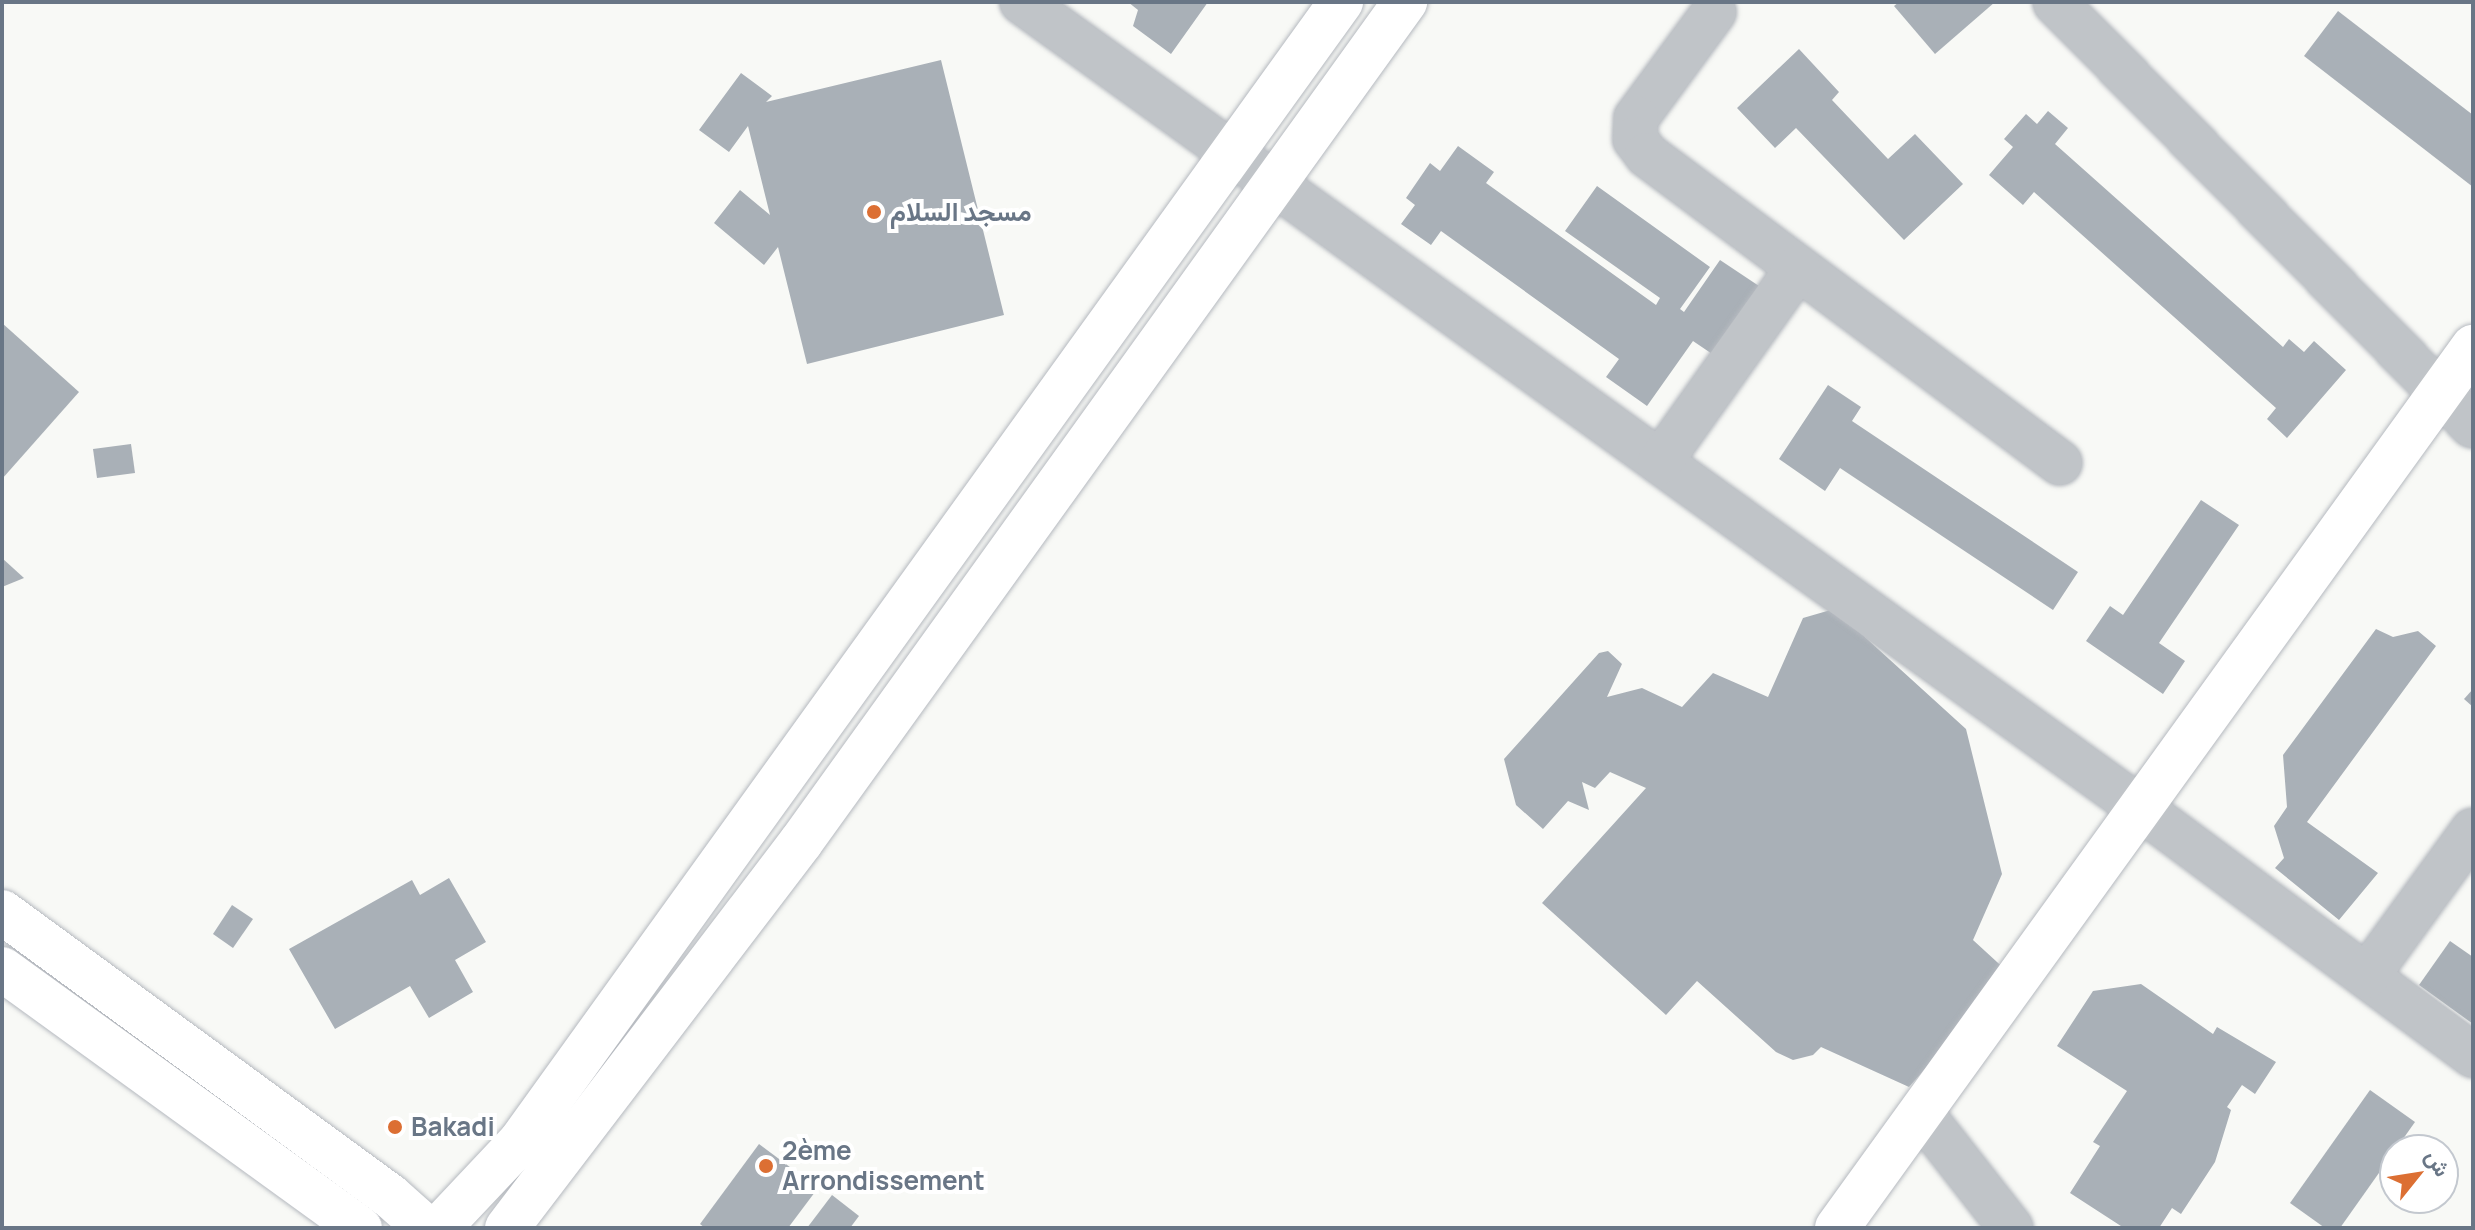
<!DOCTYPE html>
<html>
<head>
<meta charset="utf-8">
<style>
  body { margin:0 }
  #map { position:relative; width:2475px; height:1230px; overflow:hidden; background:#f8f9f6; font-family:Manrope,Vazirmatn,sans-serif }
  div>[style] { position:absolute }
  .building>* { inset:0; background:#a9b0b7 }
  .roads { filter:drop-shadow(0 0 2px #b5b9bf) drop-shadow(0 0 2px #b5b9bf) }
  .street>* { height:44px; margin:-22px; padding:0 22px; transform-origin:22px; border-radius:22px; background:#c0c4c8 }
  .secondary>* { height:44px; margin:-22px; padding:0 22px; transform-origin:22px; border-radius:22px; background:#fff }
  .dots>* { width:22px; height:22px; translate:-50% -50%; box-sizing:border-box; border:4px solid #fff; border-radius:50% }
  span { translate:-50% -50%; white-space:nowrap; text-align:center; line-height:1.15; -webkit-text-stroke:8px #fff; paint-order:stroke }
  .poi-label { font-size:26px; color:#697686; font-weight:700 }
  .left { translate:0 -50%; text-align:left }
  .frame { position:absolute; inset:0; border:4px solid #697686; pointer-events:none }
  .north { position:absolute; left:2379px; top:1134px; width:80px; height:80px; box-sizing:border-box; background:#fff; border:2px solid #c3c8cf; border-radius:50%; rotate:60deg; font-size:22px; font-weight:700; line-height:32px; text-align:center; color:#697686 }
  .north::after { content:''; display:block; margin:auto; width:28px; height:36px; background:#dc6f33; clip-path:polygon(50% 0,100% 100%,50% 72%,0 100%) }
</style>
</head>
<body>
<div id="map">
  <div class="building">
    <div style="clip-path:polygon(1128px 2px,1208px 2px,1171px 54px,1133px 26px,1138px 10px)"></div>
    <div style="clip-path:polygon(1899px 2px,1995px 2px,1935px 54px,1894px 6px)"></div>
    <div style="clip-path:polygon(2338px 11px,2473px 115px,2473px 187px,2304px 56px)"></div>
    <div style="clip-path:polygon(1799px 49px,1839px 92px,1832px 100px,1888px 159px,1915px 134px,1963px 184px,1904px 240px,1796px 128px,1775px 148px,1737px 108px)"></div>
    <div style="clip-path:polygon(941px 60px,1004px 315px,807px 364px,778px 247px,764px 265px,714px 223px,740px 190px,770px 215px,748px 126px,729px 152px,699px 130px,741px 73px,772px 96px,766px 102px)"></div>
    <div style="clip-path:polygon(2048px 111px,2068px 128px,2055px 144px,2283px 347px,2289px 339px,2304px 352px,2314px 341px,2346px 370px,2287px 438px,2267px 419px,2276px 408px,2034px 192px,2023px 205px,1989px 175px,2013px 147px,2004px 139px,2026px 114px,2037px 124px)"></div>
    <div style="clip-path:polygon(1458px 146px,1494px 172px,1486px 183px,1656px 305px,1660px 298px,1565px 231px,1597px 186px,1710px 267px,1680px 309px,1684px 312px,1720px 260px,1771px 294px,1724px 362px,1693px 341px,1647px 406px,1606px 377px,1619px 359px,1441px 231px,1431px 245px,1401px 224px,1415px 205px,1406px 198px,1430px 163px,1440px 171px)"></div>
    <div style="clip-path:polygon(2px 323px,79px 392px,2px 479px)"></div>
    <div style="clip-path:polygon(1828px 385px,1861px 407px,1852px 421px,2078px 572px,2053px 610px,1840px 468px,1825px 491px,1779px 459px)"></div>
    <div style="clip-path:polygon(131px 444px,135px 473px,97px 478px,93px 449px)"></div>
    <div style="clip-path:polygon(2201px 500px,2239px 525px,2159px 643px,2185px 661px,2163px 694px,2086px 641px,2110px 606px,2123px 615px)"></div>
    <div style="clip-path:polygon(2px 558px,24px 578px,2px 587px)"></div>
    <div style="clip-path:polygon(1834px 609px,1966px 729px,2002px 874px,1973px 940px,2009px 973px,1909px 1087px,1821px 1047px,1813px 1055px,1793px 1060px,1776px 1052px,1697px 981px,1666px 1015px,1542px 903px,1646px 788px,1610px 772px,1595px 788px,1582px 782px,1589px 810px,1568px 801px,1543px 829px,1516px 805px,1504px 759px,1599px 653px,1608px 651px,1622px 664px,1607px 697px,1642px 688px,1682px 707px,1713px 673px,1768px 697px,1803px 618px)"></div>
    <div style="clip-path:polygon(2376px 629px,2393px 637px,2418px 631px,2436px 646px,2307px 822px,2378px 873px,2339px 920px,2275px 868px,2284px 858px,2274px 826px,2287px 807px,2283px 755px)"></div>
    <div style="clip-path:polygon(2473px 689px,2473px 707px,2464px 699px)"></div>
    <div style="clip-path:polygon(449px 878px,486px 942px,455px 960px,473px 992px,429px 1018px,410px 986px,335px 1029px,289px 949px,412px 880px,420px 895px)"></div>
    <div style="clip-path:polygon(232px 905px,253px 919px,233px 948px,213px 934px)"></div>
    <div style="clip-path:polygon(2450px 941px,2473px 957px,2473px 1024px,2419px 985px)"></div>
    <div style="clip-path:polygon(2141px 984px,2213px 1034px,2217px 1027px,2276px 1062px,2255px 1094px,2242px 1085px,2227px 1107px,2231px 1110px,2215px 1162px,2181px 1214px,2172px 1208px,2159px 1228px,2124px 1228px,2070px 1193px,2100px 1146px,2093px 1142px,2127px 1091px,2057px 1046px,2093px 991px)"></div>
    <div style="clip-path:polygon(2370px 1090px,2415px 1122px,2340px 1228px,2325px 1228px,2290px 1203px)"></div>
    <div style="clip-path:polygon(759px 1144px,818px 1188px,788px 1228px,705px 1228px,700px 1224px)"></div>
    <div style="clip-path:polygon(832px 1195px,859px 1216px,850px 1228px,807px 1228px)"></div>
  </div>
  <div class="roads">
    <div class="street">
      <div style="left:1022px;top:2px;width:1378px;rotate:35.79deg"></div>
      <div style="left:2140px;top:808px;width:415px;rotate:36.6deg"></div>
      <div style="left:2055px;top:2px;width:595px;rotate:45.41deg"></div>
      <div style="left:1714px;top:12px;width:132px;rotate:126.3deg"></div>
      <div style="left:1636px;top:118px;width:21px;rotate:93deg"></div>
      <div style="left:1635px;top:139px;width:20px;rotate:53deg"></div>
      <div style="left:1647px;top:155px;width:515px;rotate:36.71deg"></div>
      <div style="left:1660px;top:462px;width:238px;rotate:-54.6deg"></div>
      <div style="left:2367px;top:976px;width:180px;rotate:-54deg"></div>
      <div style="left:1921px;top:1113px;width:146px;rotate:52deg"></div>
    </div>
    <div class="secondary">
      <div style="left:2px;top:912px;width:481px;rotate:36.2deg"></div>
      <div style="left:390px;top:1196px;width:48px;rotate:41.6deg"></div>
      <div style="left:2px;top:969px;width:442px;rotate:35.9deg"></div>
      <div style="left:439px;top:1228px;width:118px;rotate:-46.7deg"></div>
      <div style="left:520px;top:1142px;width:1405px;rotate:-54.24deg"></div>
      <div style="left:507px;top:1228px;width:485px;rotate:-52.7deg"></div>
      <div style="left:801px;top:842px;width:1035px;rotate:-54.28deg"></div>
      <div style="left:1837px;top:1228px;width:1087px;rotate:-54.17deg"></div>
    </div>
  </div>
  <div class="dots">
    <div style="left:874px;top:212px;background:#dc6f33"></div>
    <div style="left:395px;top:1127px;background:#dc6f33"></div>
    <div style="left:766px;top:1166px;background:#dc6f33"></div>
  </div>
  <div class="poi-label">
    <span class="left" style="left:890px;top:212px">مسجد السلام</span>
    <span class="left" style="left:411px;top:1127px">Bakadi</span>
    <span class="left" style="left:782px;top:1166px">2ème<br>Arrondissement</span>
  </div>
  <div class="frame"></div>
  <div class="north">ش</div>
</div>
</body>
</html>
